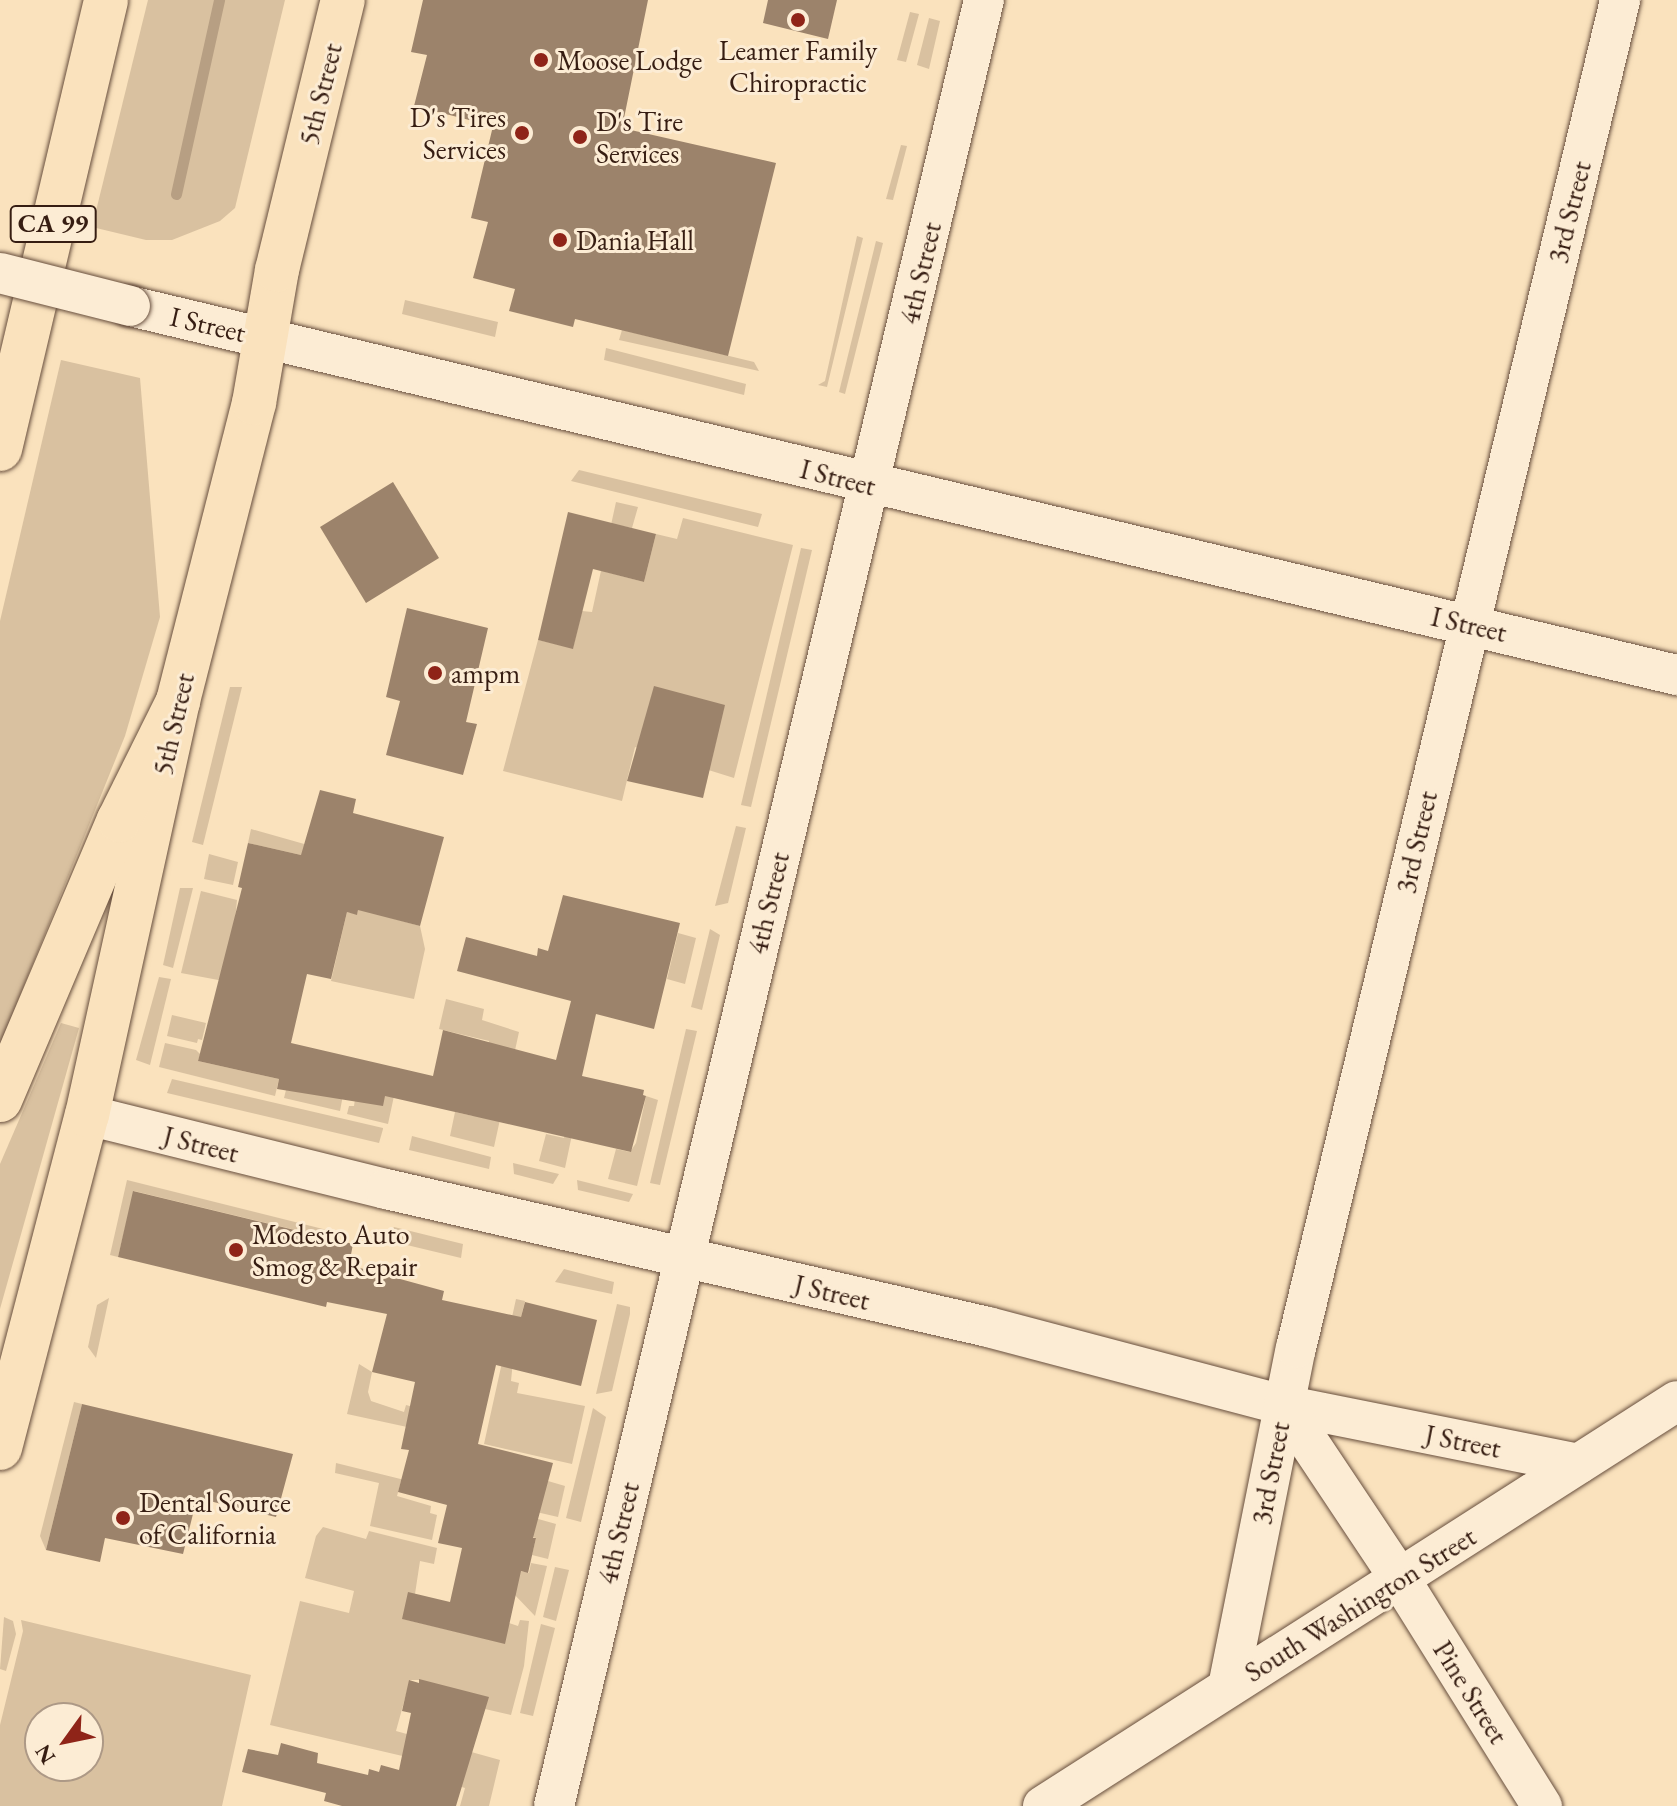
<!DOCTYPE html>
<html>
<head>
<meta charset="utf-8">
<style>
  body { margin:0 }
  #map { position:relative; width:1677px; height:1806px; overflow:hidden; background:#fae2bd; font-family:"EB Garamond",serif }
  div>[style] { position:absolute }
  .green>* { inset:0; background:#d9c1a0 }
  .stream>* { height:11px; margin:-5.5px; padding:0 5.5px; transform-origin:5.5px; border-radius:5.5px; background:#b79f83 }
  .building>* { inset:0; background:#9c836b }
  .roads { filter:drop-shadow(0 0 2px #674e3d) drop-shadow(0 0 2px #674e3d) }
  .minor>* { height:40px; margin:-20px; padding:0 20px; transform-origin:20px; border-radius:20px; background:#fcecd4 }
  .major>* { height:44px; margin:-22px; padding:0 22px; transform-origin:22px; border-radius:22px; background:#fae2bd }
  .highway>* { height:44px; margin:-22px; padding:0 22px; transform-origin:22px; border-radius:22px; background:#fae2bd }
  .bridges { filter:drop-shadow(0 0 2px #674e3d) drop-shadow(0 0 2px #674e3d) }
  .minor-bridge>* { height:40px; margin:-20px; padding:0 20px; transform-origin:20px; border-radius:20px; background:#fcecd4 }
  .dots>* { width:22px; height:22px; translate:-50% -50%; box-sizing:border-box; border:4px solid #fcecd4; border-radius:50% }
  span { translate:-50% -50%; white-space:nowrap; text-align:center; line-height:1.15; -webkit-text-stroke:6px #fcecd4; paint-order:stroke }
  .shield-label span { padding:2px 6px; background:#fcecd4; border:2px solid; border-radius:6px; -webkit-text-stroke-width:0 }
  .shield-label { font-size:26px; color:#361d12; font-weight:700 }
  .poi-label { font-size:28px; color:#361d12 }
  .left { translate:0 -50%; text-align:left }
  .right { translate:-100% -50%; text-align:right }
  .street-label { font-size:28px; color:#361d12 }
  .north { position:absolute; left:24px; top:1702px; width:80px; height:80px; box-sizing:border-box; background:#fcecd4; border:2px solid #ad9986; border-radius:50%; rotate:237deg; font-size:22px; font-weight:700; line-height:32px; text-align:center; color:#361d12 }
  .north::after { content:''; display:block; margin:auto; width:28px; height:36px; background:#8f2418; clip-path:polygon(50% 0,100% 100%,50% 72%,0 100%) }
</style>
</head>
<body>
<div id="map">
  <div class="green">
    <div style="clip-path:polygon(148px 0,285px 0,235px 208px,220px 221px,172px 240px,146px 240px,92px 227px)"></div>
    <div style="clip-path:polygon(910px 12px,919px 14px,906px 62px,897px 60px)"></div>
    <div style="clip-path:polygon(929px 18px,940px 21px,929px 69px,917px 65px)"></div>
    <div style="clip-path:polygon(901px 145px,907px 146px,893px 200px,886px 199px)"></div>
    <div style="clip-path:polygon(857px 236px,863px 238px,827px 387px,818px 385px,825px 381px)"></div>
    <div style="clip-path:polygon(876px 241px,883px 243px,845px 394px,839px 392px)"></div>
    <div style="clip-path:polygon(405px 300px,498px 322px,495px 337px,402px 314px)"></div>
    <div style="clip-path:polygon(622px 330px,754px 362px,759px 371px,619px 340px)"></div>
    <div style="clip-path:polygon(606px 348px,746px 384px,744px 395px,604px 360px)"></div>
    <div style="clip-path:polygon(61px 360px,140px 378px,160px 617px,125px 736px,0 1045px,0 621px)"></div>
    <div style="clip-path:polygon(579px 470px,762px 514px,758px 527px,571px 481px)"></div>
    <div style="clip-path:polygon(616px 502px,638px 507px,632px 528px,617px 525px,606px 572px,644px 582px,656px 534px,677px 539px,683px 518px,793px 545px,734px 778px,635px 747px,622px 801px,503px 771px,538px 640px,573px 648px,582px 611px,592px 612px)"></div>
    <div style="clip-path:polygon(801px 548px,812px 550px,751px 807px,741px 805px)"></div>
    <div style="clip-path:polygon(230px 687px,242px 687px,203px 845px,192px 842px)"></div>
    <div style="clip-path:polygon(736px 826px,746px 828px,728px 903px,715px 906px)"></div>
    <div style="clip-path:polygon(251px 829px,403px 872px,391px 918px,420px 926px,425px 949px,414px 999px,331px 981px,347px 912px,357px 914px,367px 870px,248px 843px)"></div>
    <div style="clip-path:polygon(209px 854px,238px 862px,233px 885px,204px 879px)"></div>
    <div style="clip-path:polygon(180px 888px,193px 888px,173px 968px,163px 965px)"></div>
    <div style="clip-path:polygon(201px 891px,237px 900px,229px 982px,181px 973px)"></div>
    <div style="clip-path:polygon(710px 929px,720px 935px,702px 1010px,691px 1007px)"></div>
    <div style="clip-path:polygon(678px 933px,696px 938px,685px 984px,667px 979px)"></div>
    <div style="clip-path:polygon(159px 977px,171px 979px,150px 1065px,136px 1060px)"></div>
    <div style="clip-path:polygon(446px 999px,484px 1009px,482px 1020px,519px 1032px,494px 1147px,450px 1136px,455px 1112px,473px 1116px,489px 1041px,439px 1029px)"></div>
    <div style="clip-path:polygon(172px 1015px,206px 1023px,202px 1040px,198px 1039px,197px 1043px,167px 1036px)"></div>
    <div style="clip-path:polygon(61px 1023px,79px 1028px,0 1309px,0 1164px)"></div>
    <div style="clip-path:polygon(686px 1029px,697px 1031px,660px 1185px,650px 1183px)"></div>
    <div style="clip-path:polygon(165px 1043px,196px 1050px,200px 1054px,198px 1061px,279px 1079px,275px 1096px,159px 1067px)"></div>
    <div style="clip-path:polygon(391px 1067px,400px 1068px,388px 1124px,347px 1114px,349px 1106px,354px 1106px,355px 1099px)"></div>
    <div style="clip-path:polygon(172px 1079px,383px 1128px,383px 1129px,379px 1143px,167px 1093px)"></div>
    <div style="clip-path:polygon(576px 1085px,582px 1087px,565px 1168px,539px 1161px,546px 1134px,564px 1138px)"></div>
    <div style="clip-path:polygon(286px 1090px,343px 1095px,340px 1111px,284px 1098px)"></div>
    <div style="clip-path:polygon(646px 1096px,658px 1100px,637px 1186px,608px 1179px,616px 1149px,630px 1152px,636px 1143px)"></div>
    <div style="clip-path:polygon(412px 1136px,491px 1157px,489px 1169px,409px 1150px)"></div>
    <div style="clip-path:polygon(513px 1163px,559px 1174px,553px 1184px,514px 1174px)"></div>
    <div style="clip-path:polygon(127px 1180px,331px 1231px,329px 1238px,134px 1191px,118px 1257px,110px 1255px)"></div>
    <div style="clip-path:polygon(577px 1180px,633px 1194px,629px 1202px,578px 1190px)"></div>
    <div style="clip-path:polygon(394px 1227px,463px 1244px,461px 1258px,386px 1240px)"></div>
    <div style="clip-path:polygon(564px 1269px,614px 1282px,612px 1294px,555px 1282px)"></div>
    <div style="clip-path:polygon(109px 1298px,96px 1358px,88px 1347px,97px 1305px)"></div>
    <div style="clip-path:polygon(516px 1299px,525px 1301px,515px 1341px,511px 1381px,519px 1383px,517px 1393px,585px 1406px,572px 1464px,484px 1444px)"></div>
    <div style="clip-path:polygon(617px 1304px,630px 1307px,630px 1314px,612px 1391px,596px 1394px)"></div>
    <div style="clip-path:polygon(359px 1364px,372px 1372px,368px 1392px,371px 1401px,404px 1412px,406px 1405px,425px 1410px,421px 1430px,347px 1414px)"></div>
    <div style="clip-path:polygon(74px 1402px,82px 1404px,46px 1550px,40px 1536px)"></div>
    <div style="clip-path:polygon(593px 1408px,606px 1417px,581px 1522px,566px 1518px)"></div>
    <div style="clip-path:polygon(336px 1463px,437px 1488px,401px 1481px,397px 1496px,431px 1506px,430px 1513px,437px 1515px,432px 1540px,370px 1526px,379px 1483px,335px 1473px)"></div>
    <div style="clip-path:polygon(548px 1481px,565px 1486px,558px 1517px,532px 1511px)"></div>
    <div style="clip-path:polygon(506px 1510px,556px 1524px,548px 1559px,532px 1555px,536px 1538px,470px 1522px)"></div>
    <div style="clip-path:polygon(323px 1527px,366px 1539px,369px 1531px,437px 1548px,434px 1564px,420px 1561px,415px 1594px,403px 1619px,504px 1643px,509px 1623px,518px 1626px,520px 1620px,529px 1621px,524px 1666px,511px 1715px,485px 1709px,419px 1680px,410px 1680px,396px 1731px,500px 1760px,489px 1806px,460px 1806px,465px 1788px,455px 1785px,458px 1769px,270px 1725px,300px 1601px,349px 1613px,354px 1591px,305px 1578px,316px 1536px)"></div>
    <div style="clip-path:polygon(531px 1563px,547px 1566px,535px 1616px,512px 1592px,520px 1571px,529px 1573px)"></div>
    <div style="clip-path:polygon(555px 1567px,569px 1570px,556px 1621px,543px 1617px)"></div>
    <div style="clip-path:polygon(4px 1617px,13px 1621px,16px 1634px,6px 1671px,0 1669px)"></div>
    <div style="clip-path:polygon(evenodd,21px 1620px,251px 1675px,222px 1806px,0 1806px,0 1725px,23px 1631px,21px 1620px,40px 1718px,88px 1718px,88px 1766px,40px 1766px,40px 1718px)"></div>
    <div style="clip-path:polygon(541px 1624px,555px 1628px,533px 1716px,520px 1713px)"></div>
  </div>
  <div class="stream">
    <div style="left:176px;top:194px;width:199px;rotate:-77.5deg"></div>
  </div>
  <div class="building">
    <div style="clip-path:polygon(423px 0,648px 0,622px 128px,776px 163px,728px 356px,575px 319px,573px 327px,509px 311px,515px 289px,473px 278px,488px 222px,471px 218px,493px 126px,414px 106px,427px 55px,411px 52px)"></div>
    <div style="clip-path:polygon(768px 0,837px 0,828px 39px,763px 23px)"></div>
    <div style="clip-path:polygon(393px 482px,439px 558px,366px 603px,320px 527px)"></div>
    <div style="clip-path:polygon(568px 512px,656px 534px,644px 582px,593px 569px,573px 649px,538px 640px)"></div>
    <div style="clip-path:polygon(407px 608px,488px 628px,466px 722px,477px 724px,463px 775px,386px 755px,400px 701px,386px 697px)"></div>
    <div style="clip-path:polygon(654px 686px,725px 705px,703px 798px,627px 781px)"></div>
    <div style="clip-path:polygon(320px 790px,356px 799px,353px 813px,444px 837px,420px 926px,358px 910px,357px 915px,347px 912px,331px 979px,307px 974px,291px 1043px,433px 1076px,443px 1030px,556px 1060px,571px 1001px,457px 971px,466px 937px,537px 956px,538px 948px,548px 951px,563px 895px,680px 923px,654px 1029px,596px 1014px,582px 1076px,644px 1090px,643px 1095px,646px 1096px,631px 1152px,385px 1096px,383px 1106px,277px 1089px,279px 1079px,198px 1061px,242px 888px,238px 887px,248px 843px,301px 855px)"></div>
    <div style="clip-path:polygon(133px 1191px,353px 1244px,349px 1265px,444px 1291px,442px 1300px,521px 1317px,525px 1302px,597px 1320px,581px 1386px,496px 1365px,478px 1444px,553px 1463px,533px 1538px,536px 1538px,528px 1573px,521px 1571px,505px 1644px,402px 1619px,408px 1592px,450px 1602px,462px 1548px,438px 1543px,447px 1505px,398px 1492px,409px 1450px,401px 1449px,415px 1382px,372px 1372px,387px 1314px,327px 1302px,326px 1307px,118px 1257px)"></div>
    <div style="clip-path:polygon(82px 1404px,293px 1454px,276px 1517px,197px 1498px,183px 1554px,105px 1538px,100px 1562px,46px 1550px)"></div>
    <div style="clip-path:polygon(419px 1679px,489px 1697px,456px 1806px,342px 1806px,324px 1801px,326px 1793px,242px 1772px,248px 1749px,278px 1755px,281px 1743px,318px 1753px,317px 1763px,368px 1775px,369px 1769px,379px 1772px,381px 1765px,399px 1770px,411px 1713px,402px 1711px,409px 1680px,419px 1683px)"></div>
  </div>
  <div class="roads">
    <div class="minor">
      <div style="left:130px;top:306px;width:1590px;rotate:13.42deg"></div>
      <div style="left:87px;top:1115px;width:308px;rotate:13.9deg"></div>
      <div style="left:386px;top:1189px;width:618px;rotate:12.91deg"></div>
      <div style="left:988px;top:1327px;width:306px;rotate:14.8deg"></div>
      <div style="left:1284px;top:1405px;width:300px;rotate:11.3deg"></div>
      <div style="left:1284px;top:1405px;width:209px;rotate:56.3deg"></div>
      <div style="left:1400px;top:1579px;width:268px;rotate:58deg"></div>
      <div style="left:1228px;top:1687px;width:346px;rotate:-78.7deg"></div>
      <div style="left:1296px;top:1348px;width:1386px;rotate:-76.48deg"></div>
      <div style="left:554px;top:1806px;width:1856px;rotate:-76.61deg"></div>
      <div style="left:1043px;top:1806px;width:752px;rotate:-32.57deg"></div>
    </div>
    <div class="major">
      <div style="left:0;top:1448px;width:344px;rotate:-75.4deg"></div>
      <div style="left:87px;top:1115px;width:424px;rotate:-77.6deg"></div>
      <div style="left:178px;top:701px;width:308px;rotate:-75.7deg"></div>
      <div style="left:254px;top:403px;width:135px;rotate:-80.2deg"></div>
      <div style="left:277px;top:270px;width:278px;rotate:-76.3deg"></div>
    </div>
    <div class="highway">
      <div style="left:0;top:449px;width:461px;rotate:-76.7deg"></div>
      <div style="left:0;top:1100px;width:304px;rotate:-67deg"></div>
      <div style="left:119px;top:820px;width:133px;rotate:-63.6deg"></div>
    </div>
  </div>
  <div class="bridges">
    <div class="minor-bridge">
      <div style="left:0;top:273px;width:134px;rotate:14.2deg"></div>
    </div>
  </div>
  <div class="dots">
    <div style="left:798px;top:20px;background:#8f2418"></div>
    <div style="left:541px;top:60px;background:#8f2418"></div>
    <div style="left:522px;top:133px;background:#8f2418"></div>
    <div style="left:580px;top:137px;background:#8f2418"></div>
    <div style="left:560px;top:240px;background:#8f2418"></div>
    <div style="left:435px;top:673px;background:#8f2418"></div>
    <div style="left:236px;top:1250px;background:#8f2418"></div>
    <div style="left:123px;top:1518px;background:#8f2418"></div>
  </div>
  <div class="shield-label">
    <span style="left:53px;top:224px">CA 99</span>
  </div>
  <div class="poi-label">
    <span style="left:798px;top:66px">Leamer Family<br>Chiropractic</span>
    <span class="left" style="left:557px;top:60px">Moose Lodge</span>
    <span class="right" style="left:506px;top:133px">D's Tires<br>Services</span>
    <span class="left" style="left:596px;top:137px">D's Tire<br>Services</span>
    <span class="left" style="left:576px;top:240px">Dania Hall</span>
    <span class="left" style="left:451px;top:673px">ampm</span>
    <span class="left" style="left:252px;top:1250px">Modesto Auto<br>Smog &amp; Repair</span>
    <span class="left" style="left:139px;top:1518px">Dental Source<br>of California</span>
  </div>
  <div class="street-label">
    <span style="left:320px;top:94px;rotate:-76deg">5th Street</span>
    <span style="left:1569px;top:212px;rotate:-76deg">3rd Street</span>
    <span style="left:920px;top:273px;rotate:-77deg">4th Street</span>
    <span style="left:208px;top:324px;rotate:13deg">I Street</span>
    <span style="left:838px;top:477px;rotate:14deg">I Street</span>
    <span style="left:1469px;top:624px;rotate:13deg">I Street</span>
    <span style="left:173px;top:724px;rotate:-77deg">5th Street</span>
    <span style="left:1416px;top:842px;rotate:-77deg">3rd Street</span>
    <span style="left:768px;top:903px;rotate:-77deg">4th Street</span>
    <span style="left:201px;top:1144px;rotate:14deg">J Street</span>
    <span style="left:832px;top:1292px;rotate:13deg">J Street</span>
    <span style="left:1463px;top:1441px;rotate:11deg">J Street</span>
    <span style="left:1270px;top:1473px;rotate:-79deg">3rd Street</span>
    <span style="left:618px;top:1533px;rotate:-77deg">4th Street</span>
    <span style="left:1360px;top:1604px;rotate:-32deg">South Washington Street</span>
    <span style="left:1471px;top:1692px;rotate:58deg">Pine Street</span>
  </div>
  <div class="north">N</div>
</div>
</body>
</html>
